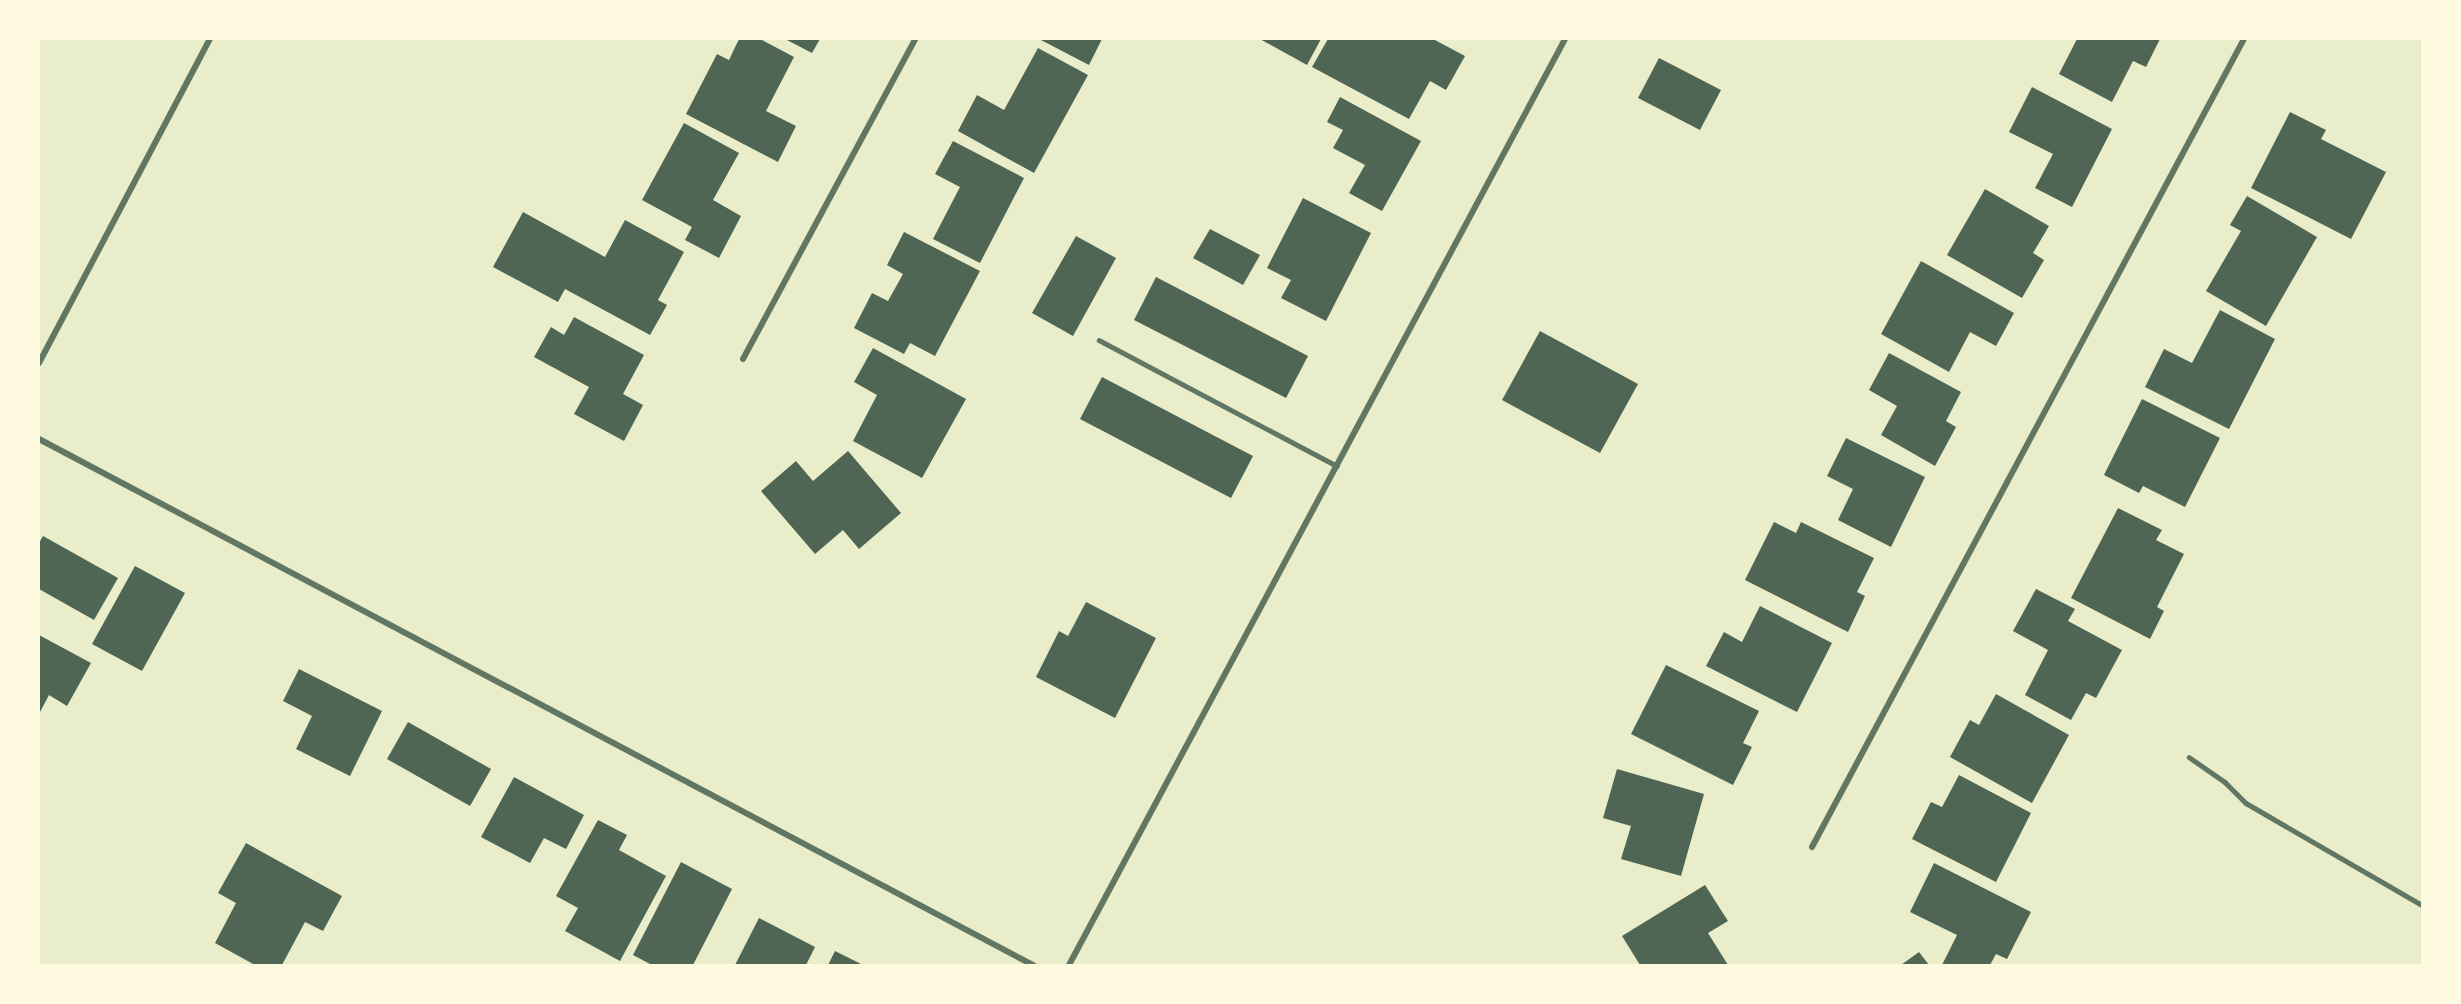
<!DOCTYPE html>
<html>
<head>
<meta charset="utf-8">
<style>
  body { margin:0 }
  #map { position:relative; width:2461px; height:1004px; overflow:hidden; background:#e9edc9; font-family:Mulish,sans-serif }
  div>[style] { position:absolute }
  .building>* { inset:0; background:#4f6655 }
  .service>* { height:4.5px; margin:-2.25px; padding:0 2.25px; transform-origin:2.25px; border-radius:2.25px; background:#617663 }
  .minor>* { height:6px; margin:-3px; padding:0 3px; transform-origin:3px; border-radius:3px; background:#617663 }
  span { translate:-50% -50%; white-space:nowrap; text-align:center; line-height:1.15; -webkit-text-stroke:4.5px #fefae0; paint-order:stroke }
  .frame { position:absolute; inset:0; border:40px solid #fefae0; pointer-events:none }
</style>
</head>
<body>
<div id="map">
  <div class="building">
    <div style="clip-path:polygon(739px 39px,760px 39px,794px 57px,766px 111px,796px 126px,778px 162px,686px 114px,717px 54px,729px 60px)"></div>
    <div style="clip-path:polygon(785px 39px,820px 39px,812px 53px)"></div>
    <div style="clip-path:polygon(1039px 39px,1102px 39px,1089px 65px)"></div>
    <div style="clip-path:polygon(1260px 39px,1321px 39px,1307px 65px)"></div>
    <div style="clip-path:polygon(1328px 39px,1433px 39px,1465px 56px,1446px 90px,1430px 81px,1409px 119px,1312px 67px)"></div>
    <div style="clip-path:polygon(2077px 39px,2160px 39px,2146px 67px,2133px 61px,2112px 102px,2059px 74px)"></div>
    <div style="clip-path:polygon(1038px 48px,1088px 75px,1034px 173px,958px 131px,977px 95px,1004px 110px)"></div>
    <div style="clip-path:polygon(1659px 58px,1721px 90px,1700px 130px,1638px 98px)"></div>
    <div style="clip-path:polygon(2032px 87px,2112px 129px,2072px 207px,2035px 188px,2053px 154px,2009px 132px)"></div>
    <div style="clip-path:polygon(1340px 97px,1421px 141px,1382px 211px,1349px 193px,1365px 165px,1333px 148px,1343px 130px,1327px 122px)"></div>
    <div style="clip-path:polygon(2290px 112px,2326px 130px,2321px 139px,2386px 172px,2351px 239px,2251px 188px)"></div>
    <div style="clip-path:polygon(684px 123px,739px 153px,713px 200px,741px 216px,719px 258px,685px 240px,692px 227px,642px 200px)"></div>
    <div style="clip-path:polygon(953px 141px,1024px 178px,980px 263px,933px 239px,960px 187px,935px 174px)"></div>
    <div style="clip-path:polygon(1985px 189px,2049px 226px,2033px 253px,2044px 260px,2022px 298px,1947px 255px)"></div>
    <div style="clip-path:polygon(2247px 196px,2317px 237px,2266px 326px,2206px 291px,2241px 231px,2230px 225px)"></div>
    <div style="clip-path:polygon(1303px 198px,1371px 233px,1326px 321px,1281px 298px,1291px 280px,1267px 268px)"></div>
    <div style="clip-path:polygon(523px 212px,605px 257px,625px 220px,684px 252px,658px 300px,667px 305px,650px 335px,565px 289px,558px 302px,493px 267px)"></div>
    <div style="clip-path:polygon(1210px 229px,1260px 255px,1243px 285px,1193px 258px)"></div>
    <div style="clip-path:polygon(904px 232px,980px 271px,935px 356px,910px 343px,904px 354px,854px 328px,872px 293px,888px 301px,903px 274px,887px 265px)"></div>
    <div style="clip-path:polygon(1076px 236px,1116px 258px,1073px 336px,1032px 313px)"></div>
    <div style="clip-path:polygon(1921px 261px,2014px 313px,1996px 346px,1970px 332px,1949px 372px,1881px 334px)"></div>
    <div style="clip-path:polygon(1156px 277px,1308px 356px,1286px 398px,1134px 320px)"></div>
    <div style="clip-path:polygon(2220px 310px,2275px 339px,2229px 429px,2145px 387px,2164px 349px,2192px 363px)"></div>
    <div style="clip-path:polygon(574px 317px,644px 355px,623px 394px,643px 405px,624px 441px,574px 414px,589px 387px,534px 357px,551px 327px,564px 335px)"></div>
    <div style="clip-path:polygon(1540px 331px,1638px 384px,1600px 453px,1502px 400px)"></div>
    <div style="clip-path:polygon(873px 348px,966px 399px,922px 478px,853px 441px,877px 395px,854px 382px)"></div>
    <div style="clip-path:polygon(1889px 353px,1961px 392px,1946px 421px,1956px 427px,1935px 466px,1881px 435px,1897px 406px,1869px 390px)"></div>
    <div style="clip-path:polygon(1102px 377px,1253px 456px,1231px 498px,1080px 419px)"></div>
    <div style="clip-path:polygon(2142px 399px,2220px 438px,2185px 507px,2143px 486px,2139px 493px,2104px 475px)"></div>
    <div style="clip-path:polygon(1846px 438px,1925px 477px,1891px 547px,1838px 520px,1853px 489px,1827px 476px)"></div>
    <div style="clip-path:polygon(848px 451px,901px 513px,859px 549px,843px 530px,815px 554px,761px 491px,796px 461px,813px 481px)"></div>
    <div style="clip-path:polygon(2118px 508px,2162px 530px,2156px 540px,2184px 554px,2157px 607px,2164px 611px,2150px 639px,2071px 598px)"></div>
    <div style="clip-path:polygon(1774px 522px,1796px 533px,1801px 522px,1874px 558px,1857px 592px,1865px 596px,1848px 632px,1745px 580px)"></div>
    <div style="clip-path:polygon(43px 536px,118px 578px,94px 620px,39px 589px,39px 543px)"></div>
    <div style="clip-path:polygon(135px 566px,185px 593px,142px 671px,92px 644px)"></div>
    <div style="clip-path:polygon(2036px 589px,2075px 609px,2068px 621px,2122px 650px,2096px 698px,2086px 693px,2071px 720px,2025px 695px,2048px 650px,2013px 631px)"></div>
    <div style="clip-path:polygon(1086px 602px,1156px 638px,1115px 718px,1036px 677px,1059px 631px,1068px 636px)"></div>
    <div style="clip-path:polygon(1760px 606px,1832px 643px,1797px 712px,1706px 666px,1724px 632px,1742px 642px)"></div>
    <div style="clip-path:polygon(39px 635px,91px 663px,67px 706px,49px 695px,39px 714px)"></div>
    <div style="clip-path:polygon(1666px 665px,1759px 711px,1743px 743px,1752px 747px,1733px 785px,1631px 734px)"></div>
    <div style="clip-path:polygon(299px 669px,382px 711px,350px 776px,296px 749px,312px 716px,283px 701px)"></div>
    <div style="clip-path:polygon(1996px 694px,2069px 735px,2032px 803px,1950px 757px,1970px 720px,1979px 725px)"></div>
    <div style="clip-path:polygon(408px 722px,491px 769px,470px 806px,387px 759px)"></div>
    <div style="clip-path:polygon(1617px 769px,1704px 794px,1681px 876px,1621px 859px,1631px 826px,1603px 818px)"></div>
    <div style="clip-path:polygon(1959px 775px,2031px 813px,1996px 882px,1912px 839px,1931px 802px,1942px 807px)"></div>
    <div style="clip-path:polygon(514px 777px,584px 815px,566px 849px,544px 838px,530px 863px,481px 837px)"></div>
    <div style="clip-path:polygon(598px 820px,627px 835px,619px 850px,666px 876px,620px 961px,565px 931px,578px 908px,556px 896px)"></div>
    <div style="clip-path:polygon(246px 843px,342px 896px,323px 931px,305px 922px,282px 965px,255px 965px,215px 943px,236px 903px,218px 893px)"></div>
    <div style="clip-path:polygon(681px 862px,732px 889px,693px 965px,652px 965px,633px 955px)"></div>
    <div style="clip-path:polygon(1934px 863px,2031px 912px,2007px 959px,1996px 954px,1990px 965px,1942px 965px,1957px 935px,1910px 912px)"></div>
    <div style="clip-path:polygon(1705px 885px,1728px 921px,1708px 933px,1728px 965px,1640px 965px,1622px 936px)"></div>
    <div style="clip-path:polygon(759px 918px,815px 947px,806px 965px,735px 965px)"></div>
    <div style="clip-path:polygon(835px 951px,863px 965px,828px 965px)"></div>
    <div style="clip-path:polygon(1919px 952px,1929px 965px,1901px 965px)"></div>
  </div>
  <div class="service">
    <div style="left:1099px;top:340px;width:269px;rotate:27.9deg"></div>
    <div style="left:2189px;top:757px;width:44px;rotate:34.8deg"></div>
    <div style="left:2225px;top:782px;width:30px;rotate:45deg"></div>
    <div style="left:2246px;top:803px;width:203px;rotate:30.1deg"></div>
  </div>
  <div class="minor">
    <div style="left:743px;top:359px;width:363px;rotate:-61.7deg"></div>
    <div style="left:39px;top:363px;width:366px;rotate:-62.2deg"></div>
    <div style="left:39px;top:439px;width:1125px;rotate:27.89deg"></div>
    <div style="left:1812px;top:847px;width:916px;rotate:-61.87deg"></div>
    <div style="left:1069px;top:965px;width:1050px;rotate:-61.82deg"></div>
  </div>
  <div class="frame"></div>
</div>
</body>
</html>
